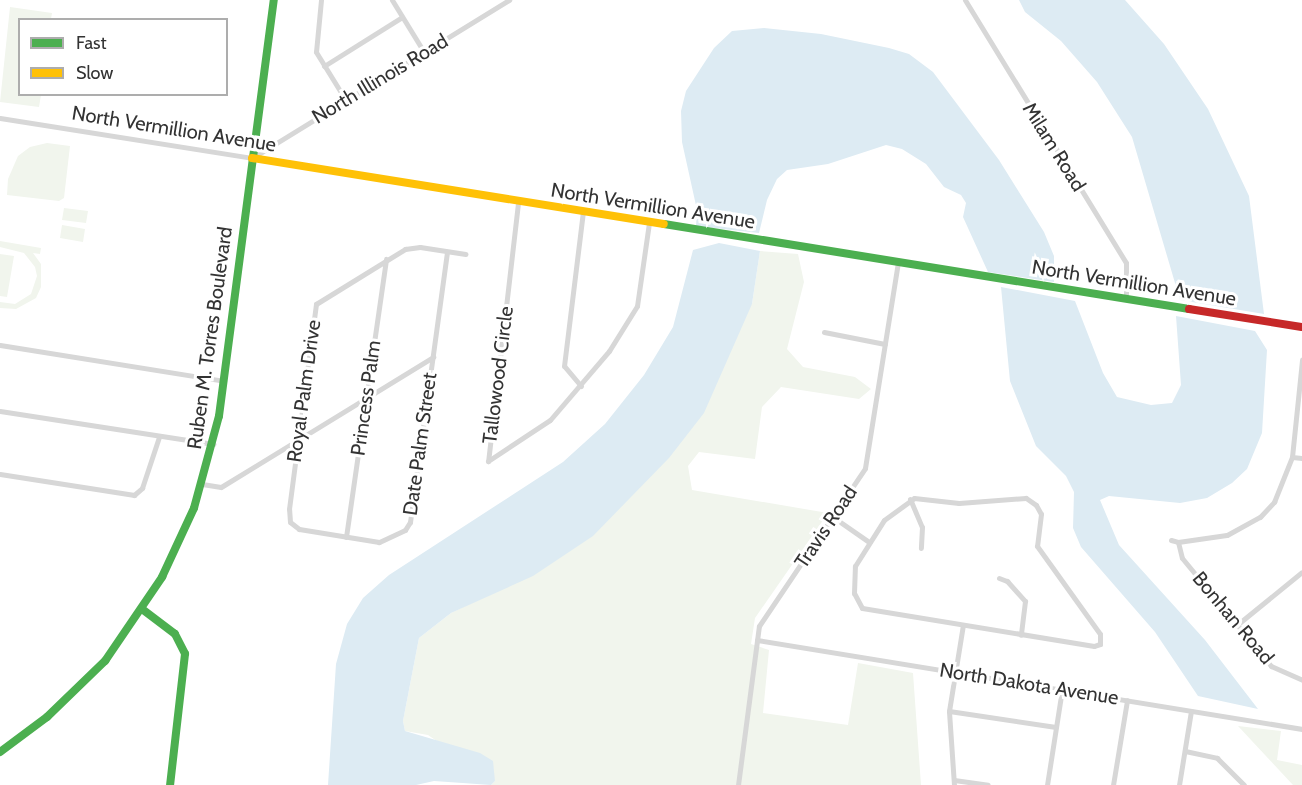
<!DOCTYPE html>
<html>
<head>
<meta charset="utf-8">
<style>
  body { margin:0 }
  #map { position:relative; width:1302px; height:785px; overflow:hidden; background:#fff; font-family:Cabin,sans-serif }
  div>[style] { position:absolute }
  .green>* { inset:0; background:#f1f5ed }
  .water>* { inset:0; background:#ddebf3 }
  .street>* { height:5px; margin:-2.5px; padding:0 2.5px; transform-origin:2.5px; border-radius:2.5px; background:#d7d7d7 }
  .fast>* { height:8px; margin:-4px; padding:0 4px; transform-origin:4px; border-radius:4px; background:#4caf50 }
  .slow>* { height:8px; margin:-4px; padding:0 4px; transform-origin:4px; border-radius:4px; background:#ffc107 }
  .jam>* { height:8px; margin:-4px; padding:0 4px; transform-origin:4px; border-radius:4px; background:#c62828 }
  span { translate:-50% -50%; white-space:nowrap; text-align:center; line-height:1.15; -webkit-text-stroke:6px #fff; paint-order:stroke }
  .street-label { font-size:20px; color:#333 }
  .legend { position:absolute; left:18px; top:18px; width:210px; height:78px; box-sizing:border-box; background:#fff; border:2px solid #adadad; margin:0; padding:8px 10px; list-style:none; font-size:18px; color:#333 }
  .legend li { display:flex; align-items:center; gap:12px; height:30px }
  .legend b { width:30px; border:2px solid #adadad }
</style>
</head>
<body>
<div id="map">
  <div class="green">
    <div style="clip-path:polygon(10px 7px,52px 13px,51px 19px,20px 20px,20px 94px,41px 95px,39px 107px,0 102px)"></div>
    <div style="clip-path:polygon(47px 143px,70px 146px,64px 198px,59px 201px,7px 195px,8px 179px,18px 156px,30px 147px)"></div>
    <div style="clip-path:polygon(64px 208px,88px 211px,86px 223px,62px 220px)"></div>
    <div style="clip-path:polygon(62px 225px,85px 229px,83px 242px,60px 238px)"></div>
    <div style="clip-path:polygon(0 241px,41px 248px,40px 254px,33px 253px,41px 264px,41px 287px,36px 298px,16px 309px,0 308px,0 302px,15px 304px,31px 294px,37px 276px,35px 267px,24px 253px,0 247px)"></div>
    <div style="clip-path:polygon(760px 251px,798px 254px,804px 282px,787px 349px,803px 367px,855px 377px,871px 389px,859px 399px,781px 387px,762px 407px,755px 459px,699px 452px,688px 466px,692px 490px,828px 513px,755px 618px,751px 644px,769px 650px,763px 713px,848px 725px,858px 663px,913px 673px,921px 785px,491px 785px,495px 781px,428px 735px,405px 731px,403px 721px,419px 638px,451px 613px,488px 595px,752px 304px)"></div>
    <div style="clip-path:polygon(0 254px,14px 256px,7px 297px,0 296px)"></div>
    <div style="clip-path:polygon(1238px 726px,1281px 731px,1277px 760px,1302px 765px,1302px 785px,1293px 785px)"></div>
  </div>
  <div class="water">
    <div style="clip-path:polygon(1019px 0,1125px 0,1164px 44px,1208px 109px,1249px 196px,1264px 314px,1180px 300px,1132px 137px,1097px 82px,1061px 41px,1025px 12px)"></div>
    <div style="clip-path:polygon(764px 28px,821px 34px,889px 48px,909px 54px,933px 72px,999px 160px,1044px 232px,1054px 256px,1054px 282px,988px 272px,963px 217px,966px 203px,961px 195px,944px 187px,926px 164px,902px 149px,886px 145px,828px 164px,787px 170px,777px 179px,767px 200px,759px 233px,696px 226px,697px 210px,682px 142px,681px 111px,686px 91px,714px 48px,732px 31px)"></div>
    <div style="clip-path:polygon(719px 243px,760px 251px,752px 304px,704px 413px,669px 458px,593px 536px,533px 576px,451px 613px,419px 638px,403px 721px,405px 731px,480px 753px,493px 761px,495px 781px,491px 785px,434px 781px,416px 785px,328px 785px,336px 664px,347px 624px,363px 598px,389px 575px,563px 462px,605px 424px,644px 375px,673px 327px,693px 250px)"></div>
    <div style="clip-path:polygon(1001px 287px,1075px 301px,1103px 373px,1117px 397px,1151px 405px,1172px 403px,1181px 385px,1176px 316px,1255px 331px,1267px 350px,1262px 433px,1247px 469px,1232px 483px,1207px 498px,1180px 503px,1109px 496px,1100px 500px,1119px 545px,1205px 640px,1258px 709px,1198px 696px,1155px 632px,1081px 547px,1073px 528px,1074px 492px,1066px 476px,1036px 446px,1010px 381px)"></div>
  </div>
  <div class="street">
    <div style="left:321px;top:0;width:52px;rotate:95.5deg"></div>
    <div style="left:316px;top:52px;width:55px;rotate:58.3deg"></div>
    <div style="left:392px;top:0;width:61px;rotate:58.4deg"></div>
    <div style="left:965px;top:0;width:308px;rotate:58.5deg"></div>
    <div style="left:1126px;top:263px;width:35px;rotate:90deg"></div>
    <div style="left:324px;top:66px;width:92px;rotate:-32.1deg"></div>
    <div style="left:0;top:118px;width:255px;rotate:9deg"></div>
    <div style="left:252px;top:158px;width:302px;rotate:-31.6deg"></div>
    <div style="left:518px;top:203px;width:260px;rotate:96.6deg"></div>
    <div style="left:488px;top:461px;width:74px;rotate:-33.5deg"></div>
    <div style="left:550px;top:420px;width:91px;rotate:-49.5deg"></div>
    <div style="left:609px;top:351px;width:53px;rotate:-58.1deg"></div>
    <div style="left:637px;top:306px;width:84px;rotate:-81.8deg"></div>
    <div style="left:447px;top:252px;width:273px;rotate:97.8deg"></div>
    <div style="left:410px;top:522px;width:9px;rotate:122deg"></div>
    <div style="left:405px;top:530px;width:29px;rotate:155deg"></div>
    <div style="left:379px;top:542px;width:81px;rotate:-170.8deg"></div>
    <div style="left:299px;top:529px;width:11px;rotate:-142deg"></div>
    <div style="left:290px;top:522px;width:13px;rotate:-94deg"></div>
    <div style="left:289px;top:509px;width:207px;rotate:-82.5deg"></div>
    <div style="left:316px;top:304px;width:105px;rotate:-31.7deg"></div>
    <div style="left:405px;top:249px;width:15px;rotate:-8deg"></div>
    <div style="left:420px;top:247px;width:46px;rotate:8.8deg"></div>
    <div style="left:824px;top:332px;width:62px;rotate:11.1deg"></div>
    <div style="left:0;top:345px;width:227px;rotate:9.1deg"></div>
    <div style="left:581px;top:386px;width:26px;rotate:-130deg"></div>
    <div style="left:564px;top:366px;width:156px;rotate:-83deg"></div>
    <div style="left:0;top:411px;width:216px;rotate:8.8deg"></div>
    <div style="left:1292px;top:457px;width:10px;rotate:6deg"></div>
    <div style="left:0;top:474px;width:136px;rotate:8.9deg"></div>
    <div style="left:134px;top:495px;width:11px;rotate:-41deg"></div>
    <div style="left:142px;top:488px;width:54px;rotate:-71.6deg"></div>
    <div style="left:202px;top:484px;width:19px;rotate:9deg"></div>
    <div style="left:221px;top:487px;width:249px;rotate:-31.5deg"></div>
    <div style="left:914px;top:498px;width:45px;rotate:6.3deg"></div>
    <div style="left:959px;top:503px;width:67px;rotate:-4.3deg"></div>
    <div style="left:1026px;top:498px;width:12px;rotate:35deg"></div>
    <div style="left:1036px;top:505px;width:10px;rotate:61deg"></div>
    <div style="left:1041px;top:514px;width:32px;rotate:97deg"></div>
    <div style="left:1037px;top:546px;width:108px;rotate:54.4deg"></div>
    <div style="left:1100px;top:634px;width:10px;rotate:90deg"></div>
    <div style="left:1100px;top:644px;width:6px;rotate:162deg"></div>
    <div style="left:1094px;top:646px;width:235px;rotate:-170.7deg"></div>
    <div style="left:862px;top:608px;width:17px;rotate:-118deg"></div>
    <div style="left:854px;top:593px;width:27px;rotate:-88deg"></div>
    <div style="left:855px;top:566px;width:54px;rotate:-57.8deg"></div>
    <div style="left:884px;top:520px;width:37px;rotate:-36deg"></div>
    <div style="left:910px;top:499px;width:30px;rotate:67deg"></div>
    <div style="left:922px;top:527px;width:21px;rotate:93deg"></div>
    <div style="left:833px;top:517px;width:44px;rotate:34.8deg"></div>
    <div style="left:346px;top:537px;width:281px;rotate:-81.8deg"></div>
    <div style="left:1171px;top:540px;width:7px;rotate:16deg"></div>
    <div style="left:1178px;top:542px;width:16px;rotate:76deg"></div>
    <div style="left:1182px;top:558px;width:140px;rotate:50.5deg"></div>
    <div style="left:1271px;top:666px;width:34px;rotate:24deg"></div>
    <div style="left:1178px;top:542px;width:49px;rotate:-8.1deg"></div>
    <div style="left:1227px;top:535px;width:38px;rotate:-29deg"></div>
    <div style="left:1260px;top:517px;width:21px;rotate:-47deg"></div>
    <div style="left:1274px;top:502px;width:48px;rotate:-68.2deg"></div>
    <div style="left:1292px;top:457px;width:98px;rotate:-84.1deg"></div>
    <div style="left:999px;top:578px;width:9px;rotate:21deg"></div>
    <div style="left:1007px;top:581px;width:27px;rotate:48deg"></div>
    <div style="left:1025px;top:601px;width:34px;rotate:97deg"></div>
    <div style="left:1238px;top:624px;width:82px;rotate:-39.1deg"></div>
    <div style="left:757px;top:640px;width:552px;rotate:9.27deg"></div>
    <div style="left:949px;top:711px;width:108px;rotate:8.5deg"></div>
    <div style="left:1185px;top:751px;width:33px;rotate:12deg"></div>
    <div style="left:1217px;top:758px;width:38px;rotate:45deg"></div>
    <div style="left:954px;top:780px;width:34px;rotate:8deg"></div>
    <div style="left:738px;top:785px;width:160px;rotate:-82.5deg"></div>
    <div style="left:759px;top:626px;width:190px;rotate:-56.1deg"></div>
    <div style="left:865px;top:468px;width:210px;rotate:-80.9deg"></div>
    <div style="left:954px;top:785px;width:74px;rotate:-93.9deg"></div>
    <div style="left:949px;top:711px;width:87px;rotate:-80.8deg"></div>
    <div style="left:1047px;top:785px;width:97px;rotate:-81.1deg"></div>
    <div style="left:1113px;top:785px;width:86px;rotate:-80.6deg"></div>
    <div style="left:1179px;top:785px;width:75px;rotate:-80.8deg"></div>
  </div>
  <div class="fast">
    <div style="left:664px;top:224px;width:532px;rotate:9.2deg"></div>
    <div style="left:142px;top:609px;width:41px;rotate:37.1deg"></div>
    <div style="left:175px;top:634px;width:22px;rotate:63deg"></div>
    <div style="left:185px;top:654px;width:132px;rotate:96.5deg"></div>
    <div style="left:0;top:752px;width:59px;rotate:-36.7deg"></div>
    <div style="left:47px;top:717px;width:81px;rotate:-44deg"></div>
    <div style="left:105px;top:661px;width:102px;rotate:-55.8deg"></div>
    <div style="left:162px;top:577px;width:76px;rotate:-65.1deg"></div>
    <div style="left:194px;top:508px;width:95px;rotate:-74.8deg"></div>
    <div style="left:219px;top:416px;width:420px;rotate:-82.5deg"></div>
  </div>
  <div class="slow">
    <div style="left:252px;top:158px;width:417px;rotate:9.1deg"></div>
  </div>
  <div class="jam">
    <div style="left:1189px;top:309px;width:114px;rotate:9.1deg"></div>
  </div>
  <div class="street-label">
    <span style="left:380px;top:79px;rotate:-31deg">North Illinois Road</span>
    <span style="left:174px;top:129px;rotate:9deg">North Vermillion Avenue</span>
    <span style="left:1054px;top:147px;rotate:58deg">Milam Road</span>
    <span style="left:653px;top:206px;rotate:9deg">North Vermillion Avenue</span>
    <span style="left:1134px;top:283px;rotate:9deg">North Vermillion Avenue</span>
    <span style="left:210px;top:338px;rotate:-82deg">Ruben M. Torres Boulevard</span>
    <span style="left:498px;top:375px;rotate:-83deg">Tallowood Circle</span>
    <span style="left:304px;top:391px;rotate:-82deg">Royal Palm Drive</span>
    <span style="left:366px;top:398px;rotate:-82deg">Princess Palm</span>
    <span style="left:420px;top:444px;rotate:-82deg">Date Palm Street</span>
    <span style="left:826px;top:527px;rotate:-56deg">Travis Road</span>
    <span style="left:1233px;top:618px;rotate:50deg">Bonhan Road</span>
    <span style="left:1029px;top:684px;rotate:9deg">North Dakota Avenue</span>
  </div>
  <ul class="legend">
  <li><b style="height:8px;background:#4caf50"></b>Fast</li>
  <li><b style="height:8px;background:#ffc107"></b>Slow</li>
  </ul>
</div>
</body>
</html>
